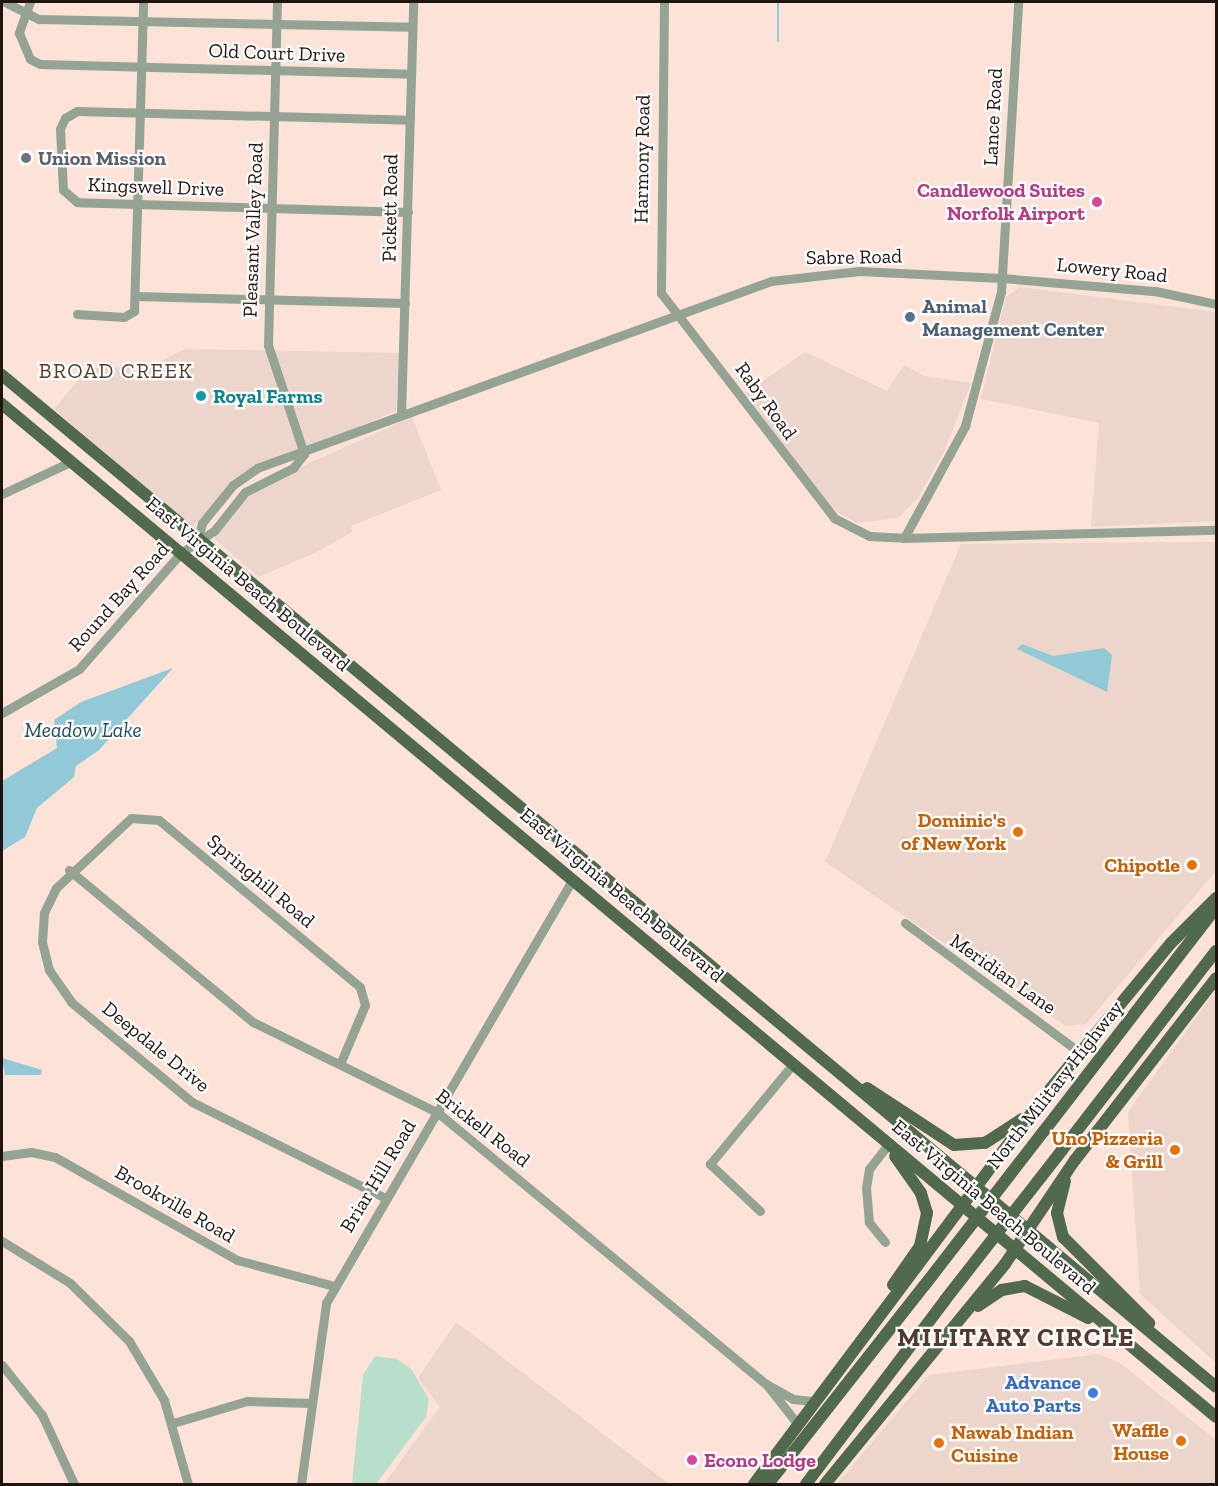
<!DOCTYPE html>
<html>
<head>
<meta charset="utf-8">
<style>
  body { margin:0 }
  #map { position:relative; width:1218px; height:1486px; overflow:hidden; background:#fde2d7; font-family:"Zilla Slab",serif }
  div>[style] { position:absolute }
  .commercial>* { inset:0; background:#ecd5ca }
  .green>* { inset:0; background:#b7dfcb }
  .water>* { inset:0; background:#91c9d7 }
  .stream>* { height:2px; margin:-1px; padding:0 1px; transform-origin:1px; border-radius:1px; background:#91c9d7 }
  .minor>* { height:9px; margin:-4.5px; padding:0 4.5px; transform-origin:4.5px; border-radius:4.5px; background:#95a394 }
  .major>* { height:12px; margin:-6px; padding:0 6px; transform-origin:6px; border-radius:6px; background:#516a4e }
  .major-bridge>* { height:12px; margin:-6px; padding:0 6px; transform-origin:6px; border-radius:6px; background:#516a4e }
  .dots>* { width:16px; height:16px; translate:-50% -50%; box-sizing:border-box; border:3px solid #fff; border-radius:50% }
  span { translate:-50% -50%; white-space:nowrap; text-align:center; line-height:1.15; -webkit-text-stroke:4.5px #fff; paint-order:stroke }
  .street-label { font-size:20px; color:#201410 }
  .worship-label { font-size:20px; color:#5b616d; font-weight:700 }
  .left { translate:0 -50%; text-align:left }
  .hotel-label { font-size:20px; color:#b23c85; font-weight:700 }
  .right { translate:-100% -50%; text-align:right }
  .service-label { font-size:20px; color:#4e5e75; font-weight:700 }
  .culture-label { font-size:20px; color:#0d838f; font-weight:700 }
  .food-label { font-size:20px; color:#c56008; font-weight:700 }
  .shop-label { font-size:20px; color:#366cbe; font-weight:700 }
  .neighbourhood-label { font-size:21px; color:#553a2f; letter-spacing:1.5px }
  .water-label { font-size:21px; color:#1e4e59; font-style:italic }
  .district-label { font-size:26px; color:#553a2f; font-weight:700; letter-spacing:1.5px }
  .frame { position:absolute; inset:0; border:3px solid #201410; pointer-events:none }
</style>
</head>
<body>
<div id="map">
  <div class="commercial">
    <div style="clip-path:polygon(1020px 287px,1216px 312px,1216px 521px,1091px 527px,1099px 423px,981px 399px,1006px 297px)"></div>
    <div style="clip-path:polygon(185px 349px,400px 353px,396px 411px,234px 479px,192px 528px,54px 409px,88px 368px,149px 367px)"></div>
    <div style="clip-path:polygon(805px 352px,887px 391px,904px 365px,924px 376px,971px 383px,944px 452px,918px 498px,898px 518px,857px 523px,829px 507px,745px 393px)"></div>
    <div style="clip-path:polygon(412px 417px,441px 490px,351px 526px,352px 532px,319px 551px,259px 577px,214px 538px,240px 501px,263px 484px)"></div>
    <div style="clip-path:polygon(1216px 542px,1216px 871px,1086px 1024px,1066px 1026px,825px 862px,961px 544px)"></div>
    <div style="clip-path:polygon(1216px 990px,1216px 1363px,1140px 1294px,1128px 1112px)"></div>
    <div style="clip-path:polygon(456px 1322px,669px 1484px,384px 1484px,440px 1407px,418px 1378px)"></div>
    <div style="clip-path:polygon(1099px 1354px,1120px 1363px,1216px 1440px,1216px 1484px,837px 1484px,929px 1375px)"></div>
  </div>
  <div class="green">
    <div style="clip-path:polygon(375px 1356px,397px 1359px,411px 1369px,429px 1399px,426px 1417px,376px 1484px,352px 1484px,363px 1375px)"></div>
  </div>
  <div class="water">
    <div style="clip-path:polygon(1022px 644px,1053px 656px,1104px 648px,1112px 655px,1107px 692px,1017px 649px)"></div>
    <div style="clip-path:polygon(173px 668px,99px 750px,76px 766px,74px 777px,37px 808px,25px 837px,2px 851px,2px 781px,57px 748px,54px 720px,81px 702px)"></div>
    <div style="clip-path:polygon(2px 1058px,42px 1070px,41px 1075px,5px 1075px)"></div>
  </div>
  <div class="stream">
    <div style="left:778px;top:41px;width:39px;rotate:-90deg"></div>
  </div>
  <div class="minor">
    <div style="left:5px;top:2px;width:38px;rotate:27deg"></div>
    <div style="left:39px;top:19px;width:373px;rotate:1.2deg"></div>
    <div style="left:30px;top:2px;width:33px;rotate:110deg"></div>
    <div style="left:19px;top:33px;width:28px;rotate:67deg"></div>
    <div style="left:30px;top:59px;width:11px;rotate:27deg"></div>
    <div style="left:40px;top:64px;width:371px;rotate:1.5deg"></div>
    <div style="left:277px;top:2px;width:343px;rotate:91.5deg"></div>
    <div style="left:268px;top:345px;width:115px;rotate:71.7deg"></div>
    <div style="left:664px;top:2px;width:291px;rotate:90.6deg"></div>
    <div style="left:661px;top:293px;width:284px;rotate:52.4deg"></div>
    <div style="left:834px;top:518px;width:39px;rotate:27deg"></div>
    <div style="left:869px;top:536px;width:35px;rotate:3deg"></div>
    <div style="left:904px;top:538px;width:312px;rotate:-1.5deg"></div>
    <div style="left:408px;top:212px;width:331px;rotate:-178.3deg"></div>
    <div style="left:77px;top:202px;width:18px;rotate:-139deg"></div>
    <div style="left:63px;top:190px;width:61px;rotate:-92.8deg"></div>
    <div style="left:60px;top:129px;width:12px;rotate:-66deg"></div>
    <div style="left:65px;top:118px;width:14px;rotate:-30deg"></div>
    <div style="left:77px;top:111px;width:333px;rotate:1.5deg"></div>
    <div style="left:136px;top:296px;width:269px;rotate:1.5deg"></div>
    <div style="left:77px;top:314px;width:47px;rotate:3.7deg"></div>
    <div style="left:124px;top:317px;width:12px;rotate:-31deg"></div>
    <div style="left:134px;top:311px;width:309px;rotate:-88.3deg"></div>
    <div style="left:401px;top:415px;width:413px;rotate:-88.3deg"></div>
    <div style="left:2px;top:494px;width:75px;rotate:-25.2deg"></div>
    <div style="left:198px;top:538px;width:16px;rotate:-75deg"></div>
    <div style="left:202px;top:523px;width:49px;rotate:-50.8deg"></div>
    <div style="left:233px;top:485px;width:29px;rotate:-35deg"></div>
    <div style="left:257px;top:468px;width:547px;rotate:-19.99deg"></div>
    <div style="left:771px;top:281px;width:89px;rotate:-6.5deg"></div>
    <div style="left:859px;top:271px;width:143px;rotate:2.8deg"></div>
    <div style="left:1002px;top:278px;width:154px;rotate:4.9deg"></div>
    <div style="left:1155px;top:291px;width:62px;rotate:12deg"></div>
    <div style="left:904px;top:538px;width:128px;rotate:-61.4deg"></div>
    <div style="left:965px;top:426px;width:139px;rotate:-75deg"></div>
    <div style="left:1001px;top:292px;width:290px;rotate:-86.6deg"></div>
    <div style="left:2px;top:713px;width:89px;rotate:-29.7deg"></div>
    <div style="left:79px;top:669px;width:154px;rotate:-48.7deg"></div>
    <div style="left:181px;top:553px;width:40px;rotate:-34deg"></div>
    <div style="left:214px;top:531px;width:50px;rotate:-51.5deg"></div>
    <div style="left:245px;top:492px;width:54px;rotate:-26.6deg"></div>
    <div style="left:293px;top:468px;width:18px;rotate:-52deg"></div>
    <div style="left:69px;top:870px;width:239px;rotate:39.6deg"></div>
    <div style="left:253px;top:1022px;width:205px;rotate:26.1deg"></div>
    <div style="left:437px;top:1112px;width:427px;rotate:39.6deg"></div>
    <div style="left:905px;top:923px;width:219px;rotate:36.5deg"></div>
    <div style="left:340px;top:1064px;width:64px;rotate:-67deg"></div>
    <div style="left:365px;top:1005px;width:19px;rotate:-106deg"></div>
    <div style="left:360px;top:987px;width:261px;rotate:-140.3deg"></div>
    <div style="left:159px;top:820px;width:28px;rotate:-176deg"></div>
    <div style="left:131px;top:818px;width:103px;rotate:137deg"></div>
    <div style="left:56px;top:888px;width:28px;rotate:116deg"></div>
    <div style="left:44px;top:913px;width:29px;rotate:94deg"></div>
    <div style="left:42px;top:942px;width:29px;rotate:76deg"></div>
    <div style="left:49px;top:970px;width:39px;rotate:55deg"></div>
    <div style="left:71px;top:1002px;width:157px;rotate:39.6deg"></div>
    <div style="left:192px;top:1102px;width:216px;rotate:26.4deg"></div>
    <div style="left:2px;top:1156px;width:29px;rotate:-8deg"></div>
    <div style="left:31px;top:1152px;width:25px;rotate:12deg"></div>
    <div style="left:55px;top:1157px;width:209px;rotate:29.5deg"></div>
    <div style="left:237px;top:1260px;width:100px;rotate:15deg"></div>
    <div style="left:760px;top:1211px;width:69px;rotate:-136.8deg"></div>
    <div style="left:710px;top:1164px;width:130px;rotate:-50.3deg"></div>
    <div style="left:2px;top:1241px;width:80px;rotate:31.7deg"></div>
    <div style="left:70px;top:1283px;width:83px;rotate:44.5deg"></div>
    <div style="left:129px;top:1341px;width:69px;rotate:59.3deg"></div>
    <div style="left:164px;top:1400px;width:87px;rotate:74.1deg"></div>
    <div style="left:885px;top:1242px;width:26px;rotate:-129deg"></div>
    <div style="left:869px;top:1222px;width:34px;rotate:-95deg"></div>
    <div style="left:866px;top:1188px;width:19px;rotate:-81deg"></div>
    <div style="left:869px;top:1169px;width:31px;rotate:-52deg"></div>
    <div style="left:2px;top:1365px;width:64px;rotate:51.3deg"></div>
    <div style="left:42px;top:1415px;width:76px;rotate:65.1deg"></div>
    <div style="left:796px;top:1422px;width:48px;rotate:-128.3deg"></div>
    <div style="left:766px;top:1384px;width:31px;rotate:29deg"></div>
    <div style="left:793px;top:1399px;width:19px;rotate:6deg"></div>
    <div style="left:173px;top:1423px;width:77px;rotate:-16.6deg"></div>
    <div style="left:247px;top:1401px;width:64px;rotate:1.8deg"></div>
    <div style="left:301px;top:1484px;width:183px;rotate:-82.1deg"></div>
    <div style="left:326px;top:1303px;width:491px;rotate:-59.8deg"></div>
  </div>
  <div class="major">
    <div style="left:2px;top:375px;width:1580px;rotate:39.81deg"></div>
    <div style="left:2px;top:404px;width:1581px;rotate:39.84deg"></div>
    <div style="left:867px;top:1088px;width:104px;rotate:33.2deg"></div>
    <div style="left:954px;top:1145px;width:31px;rotate:-4deg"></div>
    <div style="left:985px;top:1143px;width:44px;rotate:-33deg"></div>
    <div style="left:1044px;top:1131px;width:282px;rotate:-52.4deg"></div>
    <div style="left:1062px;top:1150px;width:252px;rotate:-52.3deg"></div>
    <div style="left:1065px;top:1181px;width:33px;rotate:104deg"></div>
    <div style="left:1057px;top:1213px;width:25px;rotate:76deg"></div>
    <div style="left:1063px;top:1237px;width:122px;rotate:45deg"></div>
    <div style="left:893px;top:1285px;width:47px;rotate:-55.3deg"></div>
    <div style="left:920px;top:1246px;width:34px;rotate:-78deg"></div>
    <div style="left:927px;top:1213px;width:21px;rotate:-107deg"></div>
    <div style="left:921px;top:1193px;width:45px;rotate:-125.1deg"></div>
    <div style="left:978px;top:1306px;width:29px;rotate:-34deg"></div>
    <div style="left:1002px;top:1290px;width:23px;rotate:-10deg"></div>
    <div style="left:1025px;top:1286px;width:71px;rotate:26.9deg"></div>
    <div style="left:754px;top:1484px;width:487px;rotate:-53.2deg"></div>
    <div style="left:1046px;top:1094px;width:196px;rotate:-50.4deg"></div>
    <div style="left:1171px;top:943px;width:64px;rotate:-45deg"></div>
    <div style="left:768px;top:1484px;width:252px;rotate:-51.8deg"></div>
    <div style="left:806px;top:1484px;width:231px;rotate:-52.9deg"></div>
    <div style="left:825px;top:1484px;width:284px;rotate:-50.7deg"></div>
    <div style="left:1005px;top:1264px;width:125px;rotate:-56.1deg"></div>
    <div style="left:1075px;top:1160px;width:230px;rotate:-52.2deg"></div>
  </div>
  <div class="major-bridge">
    <div style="left:924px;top:1286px;width:196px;rotate:-52.3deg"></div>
    <div style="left:945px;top:1300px;width:190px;rotate:-52deg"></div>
  </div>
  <div class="dots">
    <div style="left:26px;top:158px;background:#6b7280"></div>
    <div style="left:1097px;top:202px;background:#d1479c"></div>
    <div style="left:910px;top:317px;background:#5c6f8a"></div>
    <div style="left:201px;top:396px;background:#0f9aa8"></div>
    <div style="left:1018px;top:832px;background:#e8710a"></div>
    <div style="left:1192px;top:865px;background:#e8710a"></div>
    <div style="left:1175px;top:1150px;background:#e8710a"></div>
    <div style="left:1093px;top:1393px;background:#3f7fe0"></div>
    <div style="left:1181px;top:1441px;background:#e8710a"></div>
    <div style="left:939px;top:1443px;background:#e8710a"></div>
    <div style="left:692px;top:1460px;background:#d1479c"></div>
  </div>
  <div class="street-label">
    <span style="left:277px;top:53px;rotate:2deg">Old Court Drive</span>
    <span style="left:993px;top:117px;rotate:-87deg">Lance Road</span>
    <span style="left:642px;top:159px;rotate:-89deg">Harmony Road</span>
    <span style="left:156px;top:187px;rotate:2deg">Kingswell Drive</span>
    <span style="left:390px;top:208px;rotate:-89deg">Pickett Road</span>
    <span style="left:253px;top:230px;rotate:-88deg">Pleasant Valley Road</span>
    <span style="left:854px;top:257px;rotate:-1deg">Sabre Road</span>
    <span style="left:1112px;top:270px;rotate:6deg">Lowery Road</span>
    <span style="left:766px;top:401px;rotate:54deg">Raby Road</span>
    <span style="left:248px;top:584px;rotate:40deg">East Virginia Beach Boulevard</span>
    <span style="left:119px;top:597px;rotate:-48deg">Round Bay Road</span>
    <span style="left:261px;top:881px;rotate:40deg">Springhill Road</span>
    <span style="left:622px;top:895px;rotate:40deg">East Virginia Beach Boulevard</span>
    <span style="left:1003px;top:974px;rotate:35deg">Meridian Lane</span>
    <span style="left:156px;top:1047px;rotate:39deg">Deepdale Drive</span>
    <span style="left:1055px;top:1085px;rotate:-52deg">North Military Highway</span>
    <span style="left:483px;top:1128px;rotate:38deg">Brickell Road</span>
    <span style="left:378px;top:1176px;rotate:-59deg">Briar Hill Road</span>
    <span style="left:175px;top:1204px;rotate:30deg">Brookville Road</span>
    <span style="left:994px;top:1207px;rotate:40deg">East Virginia Beach Boulevard</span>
  </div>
  <div class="worship-label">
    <span class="left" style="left:38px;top:158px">Union Mission</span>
  </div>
  <div class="hotel-label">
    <span class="right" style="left:1085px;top:202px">Candlewood Suites<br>Norfolk Airport</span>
    <span class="left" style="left:704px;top:1460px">Econo Lodge</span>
  </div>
  <div class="service-label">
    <span class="left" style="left:922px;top:318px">Animal<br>Management Center</span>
  </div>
  <div class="culture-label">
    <span class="left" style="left:213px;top:396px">Royal Farms</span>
  </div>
  <div class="food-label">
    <span class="right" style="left:1006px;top:832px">Dominic's<br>of New York</span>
    <span class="right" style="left:1180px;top:865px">Chipotle</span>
    <span class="right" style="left:1163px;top:1150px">Uno Pizzeria<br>&amp; Grill</span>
    <span class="right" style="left:1169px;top:1442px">Waffle<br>House</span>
    <span class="left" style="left:951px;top:1444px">Nawab Indian<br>Cuisine</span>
  </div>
  <div class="shop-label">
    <span class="right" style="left:1081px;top:1394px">Advance<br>Auto Parts</span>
  </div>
  <div class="neighbourhood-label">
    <span style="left:116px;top:371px">BROAD CREEK</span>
  </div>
  <div class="water-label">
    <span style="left:83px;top:730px">Meadow Lake</span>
  </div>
  <div class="district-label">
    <span style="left:1016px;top:1338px">MILITARY CIRCLE</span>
  </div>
  <div class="frame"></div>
</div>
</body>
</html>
